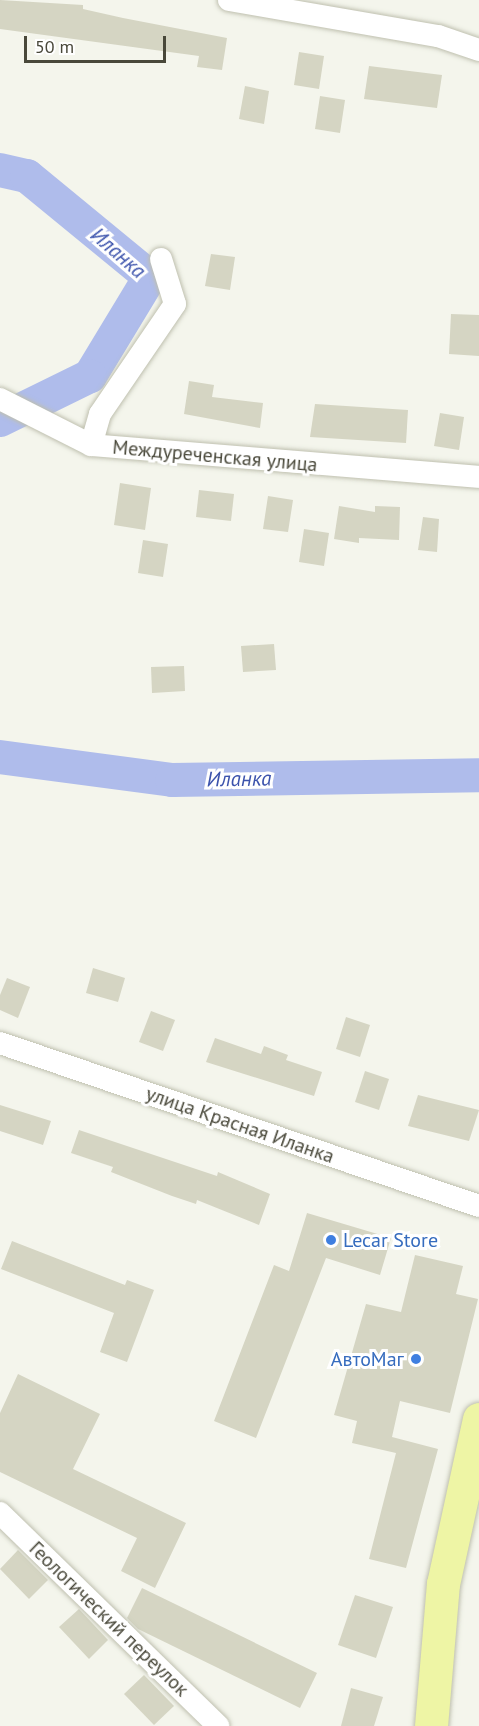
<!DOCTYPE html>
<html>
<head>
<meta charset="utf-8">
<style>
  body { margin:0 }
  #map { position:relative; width:479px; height:1726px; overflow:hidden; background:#f4f5ec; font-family:"PT Sans",sans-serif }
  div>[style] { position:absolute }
  .river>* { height:34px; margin:-17px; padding:0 17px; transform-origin:17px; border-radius:17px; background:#afbceb }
  .building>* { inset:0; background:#d5d5c3 }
  .roads { filter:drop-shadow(0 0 2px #bfc0af) drop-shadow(0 0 2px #bfc0af) }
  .minor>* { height:22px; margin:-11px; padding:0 11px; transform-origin:11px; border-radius:11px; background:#fff }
  .primary>* { height:33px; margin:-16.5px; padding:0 16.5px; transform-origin:16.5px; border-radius:16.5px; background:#eef5a5 }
  .dots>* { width:16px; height:16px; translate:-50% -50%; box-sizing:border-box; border:3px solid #fff; border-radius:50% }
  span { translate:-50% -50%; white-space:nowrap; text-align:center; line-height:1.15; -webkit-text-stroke:6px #fff; paint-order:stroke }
  .street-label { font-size:20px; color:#49483a }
  .shop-label { font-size:20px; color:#366cbe }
  .left { translate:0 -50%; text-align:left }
  .right { translate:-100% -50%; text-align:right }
  .water-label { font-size:21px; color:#3c53ac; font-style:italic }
  .scale { position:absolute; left:24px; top:36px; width:142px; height:27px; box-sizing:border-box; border:3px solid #49483a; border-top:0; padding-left:8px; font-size:18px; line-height:21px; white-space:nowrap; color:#49483a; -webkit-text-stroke:4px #fff; paint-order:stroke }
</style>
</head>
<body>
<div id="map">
  <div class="river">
    <div style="left:0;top:170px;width:28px;rotate:13deg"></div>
    <div style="left:27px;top:176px;width:159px;rotate:39.4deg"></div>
    <div style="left:150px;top:277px;width:116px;rotate:121.2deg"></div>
    <div style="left:90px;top:376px;width:100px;rotate:153.9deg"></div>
    <div style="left:0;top:757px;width:174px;rotate:7.6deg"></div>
    <div style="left:172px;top:780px;width:307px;rotate:-0.9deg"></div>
  </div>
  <div class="building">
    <div style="clip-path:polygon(0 0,83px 5px,83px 9px,123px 18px,227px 38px,222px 70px,197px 67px,199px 56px,0 29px)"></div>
    <div style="clip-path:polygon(299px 52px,324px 56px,319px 89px,294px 85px)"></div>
    <div style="clip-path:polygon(369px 66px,442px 75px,437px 108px,364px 99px)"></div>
    <div style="clip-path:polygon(245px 86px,269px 91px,264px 124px,239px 119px)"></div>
    <div style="clip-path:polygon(320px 96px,345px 100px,340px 133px,315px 129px)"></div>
    <div style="clip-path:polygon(211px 254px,235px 257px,230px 290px,205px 286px)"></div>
    <div style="clip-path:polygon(451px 314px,479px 315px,479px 356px,449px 354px)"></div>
    <div style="clip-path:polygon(189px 381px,214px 385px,212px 397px,263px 403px,260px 428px,184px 414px)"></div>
    <div style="clip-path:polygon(315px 404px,408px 410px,406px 443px,310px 437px)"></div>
    <div style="clip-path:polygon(440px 413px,464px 417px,459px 450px,434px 446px)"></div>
    <div style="clip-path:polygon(120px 483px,151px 488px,145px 530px,114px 525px)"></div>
    <div style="clip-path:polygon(199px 490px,234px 494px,231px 521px,196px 517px)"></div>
    <div style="clip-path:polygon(268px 496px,293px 500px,288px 532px,263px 529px)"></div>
    <div style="clip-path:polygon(339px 506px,375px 512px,375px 506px,400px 507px,399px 540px,359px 538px,359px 543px,334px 539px)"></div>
    <div style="clip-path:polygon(423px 517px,439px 519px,437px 552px,418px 550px)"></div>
    <div style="clip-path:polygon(304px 529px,329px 533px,324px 566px,299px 562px)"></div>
    <div style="clip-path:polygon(143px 540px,168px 544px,163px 577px,138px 573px)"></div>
    <div style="clip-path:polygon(274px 644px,276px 670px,243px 672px,241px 646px)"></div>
    <div style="clip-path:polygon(184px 666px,185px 691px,152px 693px,151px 667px)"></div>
    <div style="clip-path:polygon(93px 968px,125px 978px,118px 1002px,86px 993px)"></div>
    <div style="clip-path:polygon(7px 978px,30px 987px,18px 1018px,0 1010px,0 995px)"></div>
    <div style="clip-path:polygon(151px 1011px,175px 1020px,163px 1051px,139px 1042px)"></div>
    <div style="clip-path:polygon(346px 1017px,370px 1025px,360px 1057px,336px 1049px)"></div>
    <div style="clip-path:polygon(215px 1038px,261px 1054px,264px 1046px,288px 1055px,286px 1060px,322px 1072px,314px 1096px,206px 1062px)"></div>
    <div style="clip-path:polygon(365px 1071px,389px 1079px,379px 1110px,355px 1102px)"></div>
    <div style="clip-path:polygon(418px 1095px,479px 1110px,469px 1141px,408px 1126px)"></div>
    <div style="clip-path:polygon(0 1105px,51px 1121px,43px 1145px,0 1131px)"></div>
    <div style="clip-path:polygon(79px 1130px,217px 1176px,218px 1172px,270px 1194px,259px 1225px,197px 1200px,196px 1204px,172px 1196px,111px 1172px,113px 1167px,71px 1153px)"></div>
    <div style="clip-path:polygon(307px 1213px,391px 1238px,380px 1275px,326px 1258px,256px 1438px,214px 1421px,274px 1265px,289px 1271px)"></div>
    <div style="clip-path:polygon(12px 1241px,125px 1285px,127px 1280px,154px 1290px,127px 1362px,100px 1352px,114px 1313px,1px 1269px)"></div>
    <div style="clip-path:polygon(415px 1255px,463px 1266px,456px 1294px,478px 1299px,450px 1413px,400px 1401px,392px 1437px,438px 1449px,406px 1568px,369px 1559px,396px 1453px,352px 1443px,357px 1421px,334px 1415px,366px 1304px,401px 1312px)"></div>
    <div style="clip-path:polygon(18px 1374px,100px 1414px,73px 1469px,186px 1523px,155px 1588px,121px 1571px,137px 1538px,0 1472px,0 1413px)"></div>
    <div style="clip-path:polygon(18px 1550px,48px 1580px,29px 1599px,0 1569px)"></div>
    <div style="clip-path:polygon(142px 1588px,317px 1673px,300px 1708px,138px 1629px,127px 1618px)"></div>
    <div style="clip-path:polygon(355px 1595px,393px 1607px,376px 1658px,338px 1645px)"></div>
    <div style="clip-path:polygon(79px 1609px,108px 1640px,89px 1659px,59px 1627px)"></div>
    <div style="clip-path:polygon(144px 1675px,174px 1706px,154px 1725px,124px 1694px)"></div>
    <div style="clip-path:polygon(351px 1688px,383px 1697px,374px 1726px,341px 1726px)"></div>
  </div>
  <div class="roads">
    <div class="minor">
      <div style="left:229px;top:0;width:212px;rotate:9.8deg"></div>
      <div style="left:438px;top:36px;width:43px;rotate:18.9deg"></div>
      <div style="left:161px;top:259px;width:47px;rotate:72.7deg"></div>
      <div style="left:175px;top:304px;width:133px;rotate:124.3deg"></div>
      <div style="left:100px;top:414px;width:32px;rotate:106deg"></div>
      <div style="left:91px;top:445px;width:389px;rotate:4.7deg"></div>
      <div style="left:0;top:399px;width:102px;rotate:26.8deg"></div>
      <div style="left:0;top:1043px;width:506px;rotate:18.79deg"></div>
      <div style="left:0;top:1513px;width:305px;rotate:44.3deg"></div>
    </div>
    <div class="primary">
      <div style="left:431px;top:1726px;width:143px;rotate:-85.2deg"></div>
      <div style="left:443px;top:1584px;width:169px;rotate:-77.7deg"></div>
    </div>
  </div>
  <div class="dots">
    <div style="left:331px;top:1240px;background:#3f7fe0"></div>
    <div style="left:416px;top:1359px;background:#3f7fe0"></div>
  </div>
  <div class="street-label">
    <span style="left:215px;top:456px;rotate:5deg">Междуреченская улица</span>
    <span style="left:240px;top:1125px;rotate:19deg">улица Красная Иланка</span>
    <span style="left:109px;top:1619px;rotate:44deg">Геологический переулок</span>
  </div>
  <div class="shop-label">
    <span class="left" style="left:343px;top:1240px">Lecar Store</span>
    <span class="right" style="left:404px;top:1359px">АвтоМаг</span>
  </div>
  <div class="water-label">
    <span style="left:118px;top:253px;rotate:41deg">Иланка</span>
    <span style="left:239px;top:779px;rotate:-1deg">Иланка</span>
  </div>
  <div class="scale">50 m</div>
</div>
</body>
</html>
